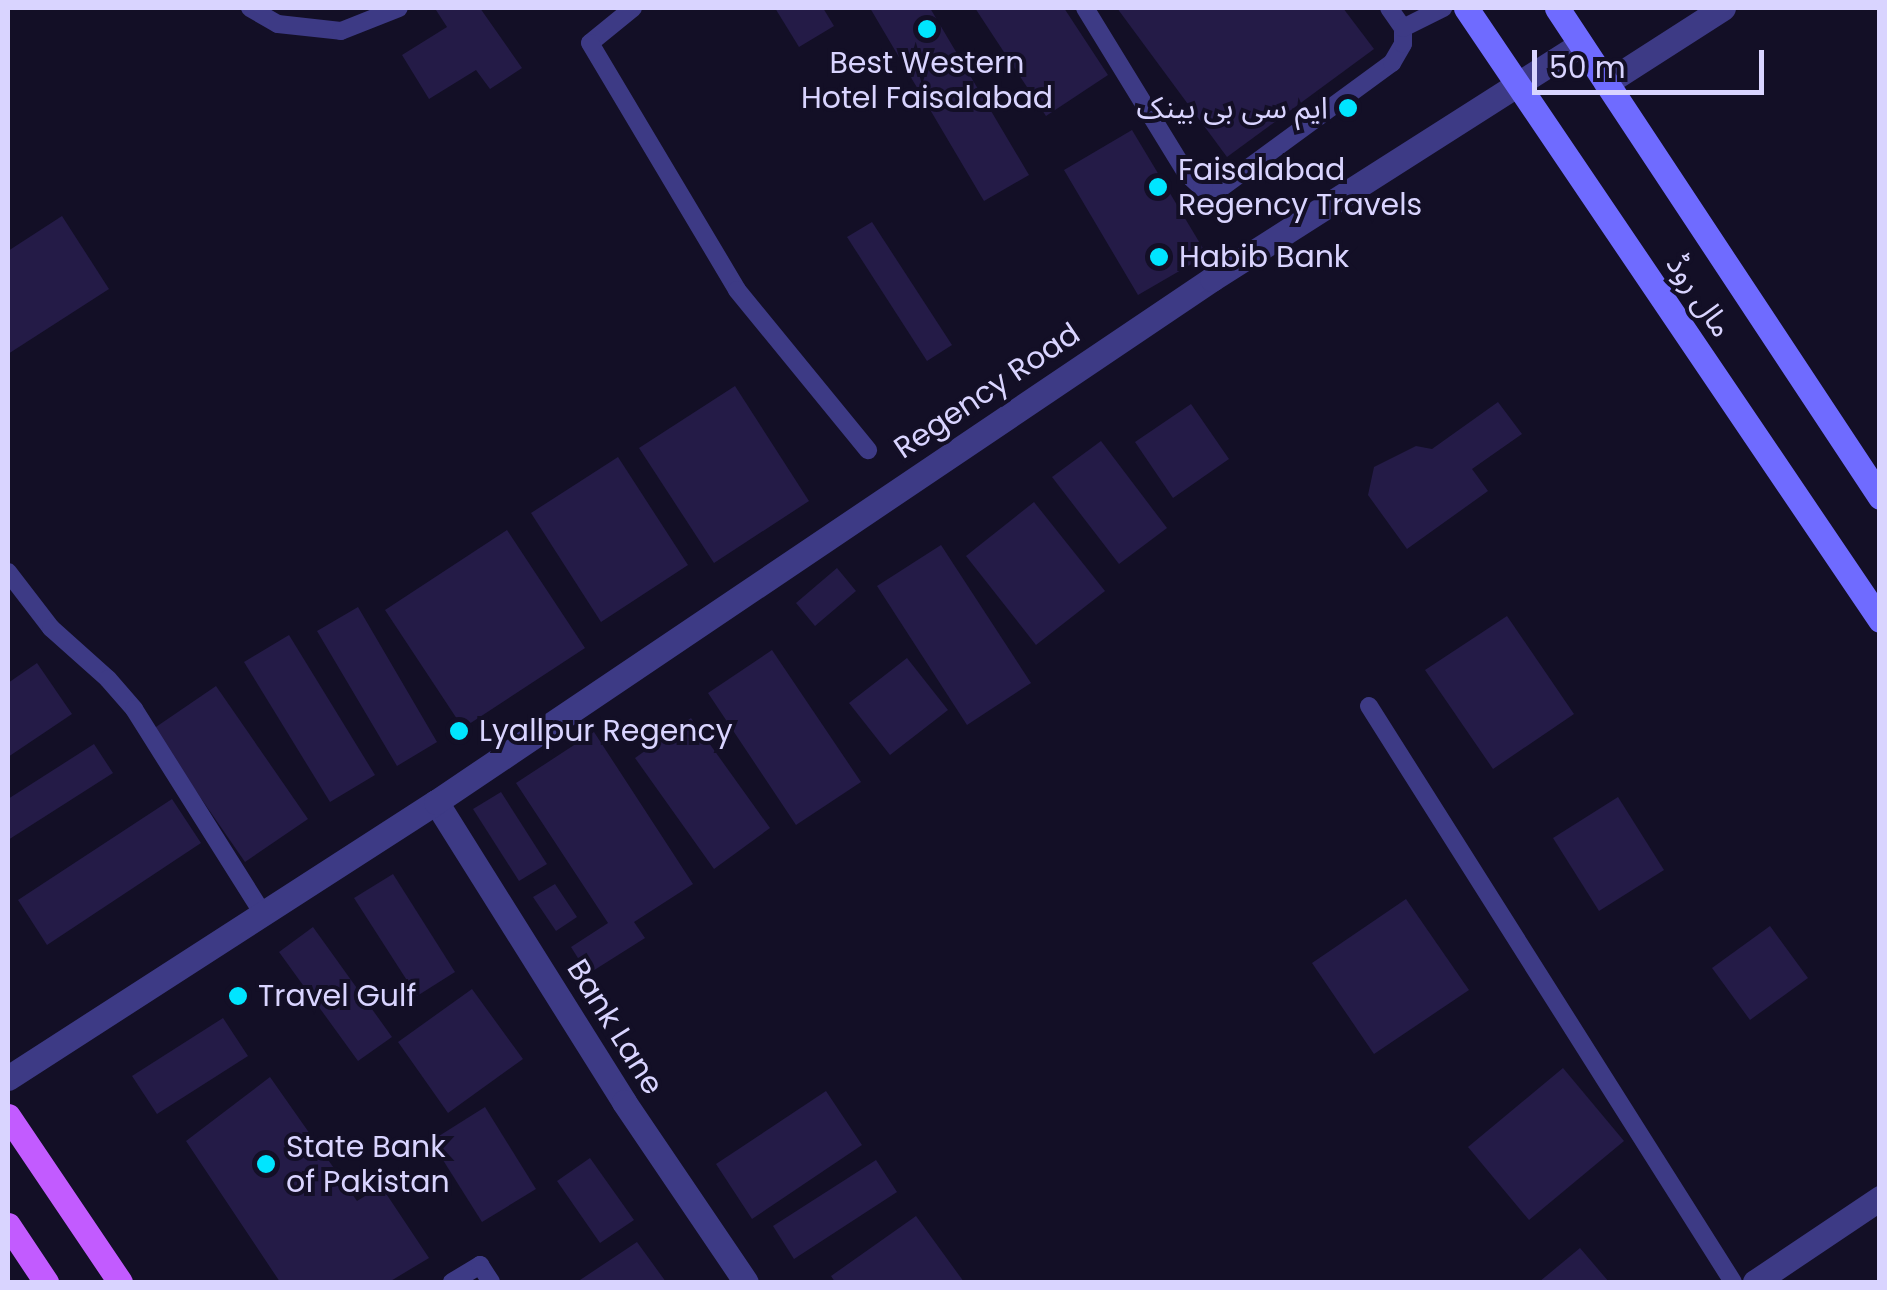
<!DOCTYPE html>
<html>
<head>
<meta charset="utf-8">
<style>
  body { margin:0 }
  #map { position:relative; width:1887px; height:1290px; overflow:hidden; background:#130f26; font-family:Poppins,"Noto Sans Arabic",sans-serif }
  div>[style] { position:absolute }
  .building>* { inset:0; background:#241b47 }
  .service>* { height:18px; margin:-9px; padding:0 9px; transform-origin:9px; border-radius:9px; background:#3d3a85 }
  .minor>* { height:25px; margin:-12.5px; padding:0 12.5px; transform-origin:12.5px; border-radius:12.5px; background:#3d3a85 }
  .tertiary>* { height:25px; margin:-12.5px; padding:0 12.5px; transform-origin:12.5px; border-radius:12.5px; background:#3d3a85 }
  .secondary>* { height:25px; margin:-12.5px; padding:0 12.5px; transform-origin:12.5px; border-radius:12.5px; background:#6f6bff }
  .primary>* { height:25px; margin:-12.5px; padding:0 12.5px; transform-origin:12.5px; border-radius:12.5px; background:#c25bff }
  .dots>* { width:28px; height:28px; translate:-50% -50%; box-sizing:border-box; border:5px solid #130f26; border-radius:50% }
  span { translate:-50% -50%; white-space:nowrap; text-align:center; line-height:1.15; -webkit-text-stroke:8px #130f26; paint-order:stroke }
  .poi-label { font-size:30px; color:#d9d4ff }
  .right { translate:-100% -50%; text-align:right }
  .left { translate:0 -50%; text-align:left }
  .street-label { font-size:30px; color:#d9d4ff }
  .frame { position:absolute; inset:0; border:10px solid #d9d4ff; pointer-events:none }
  .scale { position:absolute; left:1532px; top:50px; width:232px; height:45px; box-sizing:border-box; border:5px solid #d9d4ff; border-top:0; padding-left:12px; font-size:30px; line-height:35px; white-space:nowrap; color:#d9d4ff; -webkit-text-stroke:8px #130f26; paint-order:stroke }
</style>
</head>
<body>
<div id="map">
  <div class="building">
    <div style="clip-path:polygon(439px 8px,480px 8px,522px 68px,490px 89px,476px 70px,429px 99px,402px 55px,447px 27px,436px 10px)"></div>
    <div style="clip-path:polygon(775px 8px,823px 8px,834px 26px,799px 47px)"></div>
    <div style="clip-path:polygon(870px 8px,930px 8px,1029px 175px,984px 201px)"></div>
    <div style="clip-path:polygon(975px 8px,1064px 8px,1108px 75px,1046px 116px)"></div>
    <div style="clip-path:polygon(1117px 8px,1343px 8px,1374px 49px,1227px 157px)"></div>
    <div style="clip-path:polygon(1132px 130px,1207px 255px,1138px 295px,1064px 170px)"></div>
    <div style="clip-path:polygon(62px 216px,109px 289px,8px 354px,8px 251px)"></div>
    <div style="clip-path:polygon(872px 222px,952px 345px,927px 361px,847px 237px)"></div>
    <div style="clip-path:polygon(735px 386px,809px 501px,714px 563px,639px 448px)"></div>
    <div style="clip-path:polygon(1498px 402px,1522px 434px,1472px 469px,1488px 491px,1407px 549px,1368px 495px,1374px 467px,1416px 446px,1432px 449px)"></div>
    <div style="clip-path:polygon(1191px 404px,1229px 459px,1173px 498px,1135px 442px)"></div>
    <div style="clip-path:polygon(1101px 441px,1167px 528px,1119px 564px,1052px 477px)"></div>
    <div style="clip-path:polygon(618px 457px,688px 565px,601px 622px,531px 513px)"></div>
    <div style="clip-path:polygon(1034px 502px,1105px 591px,1036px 645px,966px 556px)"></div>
    <div style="clip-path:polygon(507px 530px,585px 648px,463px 728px,385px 610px)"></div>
    <div style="clip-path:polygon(941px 545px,1031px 683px,967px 725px,877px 586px)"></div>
    <div style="clip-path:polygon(837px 568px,856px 591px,815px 626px,796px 603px)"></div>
    <div style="clip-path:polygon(358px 607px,437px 742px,397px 766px,317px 631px)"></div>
    <div style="clip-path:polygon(1507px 616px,1574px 714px,1493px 769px,1425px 670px)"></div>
    <div style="clip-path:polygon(289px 635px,375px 775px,330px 802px,244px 662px)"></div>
    <div style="clip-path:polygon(772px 650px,861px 782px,796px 825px,708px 693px)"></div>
    <div style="clip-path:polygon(907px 658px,948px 710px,890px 755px,849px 703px)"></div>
    <div style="clip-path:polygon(37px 663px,72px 714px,8px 757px,8px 683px)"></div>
    <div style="clip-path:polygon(216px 686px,308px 819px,245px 862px,153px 729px)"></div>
    <div style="clip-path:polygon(691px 718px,770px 828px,714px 869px,635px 758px)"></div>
    <div style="clip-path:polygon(594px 732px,693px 884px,634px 922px,645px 938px,588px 974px,571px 947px,608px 923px,516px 783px)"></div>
    <div style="clip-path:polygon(94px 744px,113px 773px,8px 840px,8px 799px)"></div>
    <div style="clip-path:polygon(501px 792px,547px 864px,519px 881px,473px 809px)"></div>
    <div style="clip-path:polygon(1618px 797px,1664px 870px,1599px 911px,1553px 838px)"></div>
    <div style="clip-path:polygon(172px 799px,201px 843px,47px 945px,18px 900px)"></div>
    <div style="clip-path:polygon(393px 874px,455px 972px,417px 996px,354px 898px)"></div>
    <div style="clip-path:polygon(555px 884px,577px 917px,556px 931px,533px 897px)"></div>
    <div style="clip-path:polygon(1406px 899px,1469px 990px,1374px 1054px,1312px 963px)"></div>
    <div style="clip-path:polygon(1770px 926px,1808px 978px,1750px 1020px,1712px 968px)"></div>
    <div style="clip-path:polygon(313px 927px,392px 1037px,358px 1061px,279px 952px)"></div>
    <div style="clip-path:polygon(472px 989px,523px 1059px,448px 1113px,398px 1042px)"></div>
    <div style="clip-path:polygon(223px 1018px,248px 1056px,157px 1114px,132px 1076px)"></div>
    <div style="clip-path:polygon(1563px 1068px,1624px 1141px,1529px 1220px,1468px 1147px)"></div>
    <div style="clip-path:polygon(270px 1077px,357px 1201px,381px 1186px,429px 1258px,389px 1282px,280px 1282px,186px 1141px)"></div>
    <div style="clip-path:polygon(826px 1091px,862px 1145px,752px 1219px,716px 1164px)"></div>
    <div style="clip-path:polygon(485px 1107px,536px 1189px,482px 1222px,431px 1141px)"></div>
    <div style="clip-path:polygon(590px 1158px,634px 1220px,600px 1243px,557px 1181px)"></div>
    <div style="clip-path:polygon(876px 1160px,897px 1192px,794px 1259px,773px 1226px)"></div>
    <div style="clip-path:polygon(916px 1216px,964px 1282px,835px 1282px,831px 1276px)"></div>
    <div style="clip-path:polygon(637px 1242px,666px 1282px,577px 1282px)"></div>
    <div style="clip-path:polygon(1580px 1248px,1609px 1282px,1539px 1282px)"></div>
  </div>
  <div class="service">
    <div style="left:250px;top:8px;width:32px;rotate:30deg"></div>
    <div style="left:278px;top:24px;width:63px;rotate:6.3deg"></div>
    <div style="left:341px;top:31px;width:62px;rotate:-21.6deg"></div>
    <div style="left:633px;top:8px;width:55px;rotate:140.9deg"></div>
    <div style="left:590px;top:43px;width:287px;rotate:59.2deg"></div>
    <div style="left:737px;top:290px;width:207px;rotate:50.7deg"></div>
    <div style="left:1085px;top:8px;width:193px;rotate:58.5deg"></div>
    <div style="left:1186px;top:173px;width:22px;rotate:43deg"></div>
    <div style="left:1202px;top:188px;width:19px"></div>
    <div style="left:1221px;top:188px;width:212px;rotate:-36.2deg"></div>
    <div style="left:1392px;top:63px;width:22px;rotate:-60deg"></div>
    <div style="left:1403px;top:44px;width:16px;rotate:-90deg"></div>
    <div style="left:1403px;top:28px;width:24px;rotate:-125deg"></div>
    <div style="left:1403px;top:28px;width:45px;rotate:-26.6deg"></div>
    <div style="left:8px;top:572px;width:71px;rotate:52.5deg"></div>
    <div style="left:51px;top:628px;width:76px;rotate:41.8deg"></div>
    <div style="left:108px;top:679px;width:40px;rotate:49deg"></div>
    <div style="left:134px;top:709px;width:239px;rotate:57.8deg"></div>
    <div style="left:1369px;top:706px;width:681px;rotate:57.71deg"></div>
    <div style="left:452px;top:1282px;width:33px;rotate:-31deg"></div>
    <div style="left:480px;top:1265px;width:20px;rotate:57deg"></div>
  </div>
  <div class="minor">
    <div style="left:1606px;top:83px;width:139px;rotate:-32.7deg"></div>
  </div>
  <div class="tertiary">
    <div style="left:436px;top:802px;width:354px;rotate:57.9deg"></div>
    <div style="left:624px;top:1102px;width:217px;rotate:55.9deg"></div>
    <div style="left:8px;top:1078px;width:509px;rotate:-32.82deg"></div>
    <div style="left:436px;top:802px;width:936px;rotate:-33.98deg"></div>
    <div style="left:1212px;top:279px;width:437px;rotate:-32.5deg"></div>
    <div style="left:1755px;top:1282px;width:151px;rotate:-33.9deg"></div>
  </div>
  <div class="secondary">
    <div style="left:1466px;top:8px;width:739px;rotate:55.92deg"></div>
    <div style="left:1557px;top:8px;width:586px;rotate:56.55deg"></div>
  </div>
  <div class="primary">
    <div style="left:8px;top:1116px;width:200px;rotate:56deg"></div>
    <div style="left:8px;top:1225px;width:69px;rotate:56.3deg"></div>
  </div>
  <div class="dots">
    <div style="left:927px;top:29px;background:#00e5ff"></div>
    <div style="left:1348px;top:108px;background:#00e5ff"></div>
    <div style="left:1158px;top:187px;background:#00e5ff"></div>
    <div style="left:1159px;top:257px;background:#00e5ff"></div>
    <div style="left:459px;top:731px;background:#00e5ff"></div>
    <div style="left:238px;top:996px;background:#00e5ff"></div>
    <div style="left:266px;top:1164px;background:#00e5ff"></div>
  </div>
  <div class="poi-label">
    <span style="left:927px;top:80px">Best Western<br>Hotel Faisalabad</span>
    <span class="right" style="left:1328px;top:108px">ایم سی بی بینک</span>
    <span class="left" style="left:1178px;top:187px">Faisalabad<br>Regency Travels</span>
    <span class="left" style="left:1179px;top:257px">Habib Bank</span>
    <span class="left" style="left:479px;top:731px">Lyallpur Regency</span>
    <span class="left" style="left:258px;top:996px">Travel Gulf</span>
    <span class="left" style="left:286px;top:1164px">State Bank<br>of Pakistan</span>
  </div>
  <div class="street-label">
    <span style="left:1699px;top:296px;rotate:56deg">مال روڈ</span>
    <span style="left:987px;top:391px;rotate:-34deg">Regency Road</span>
    <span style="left:615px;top:1027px;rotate:58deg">Bank Lane</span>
  </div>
  <div class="frame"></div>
  <div class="scale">50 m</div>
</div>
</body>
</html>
